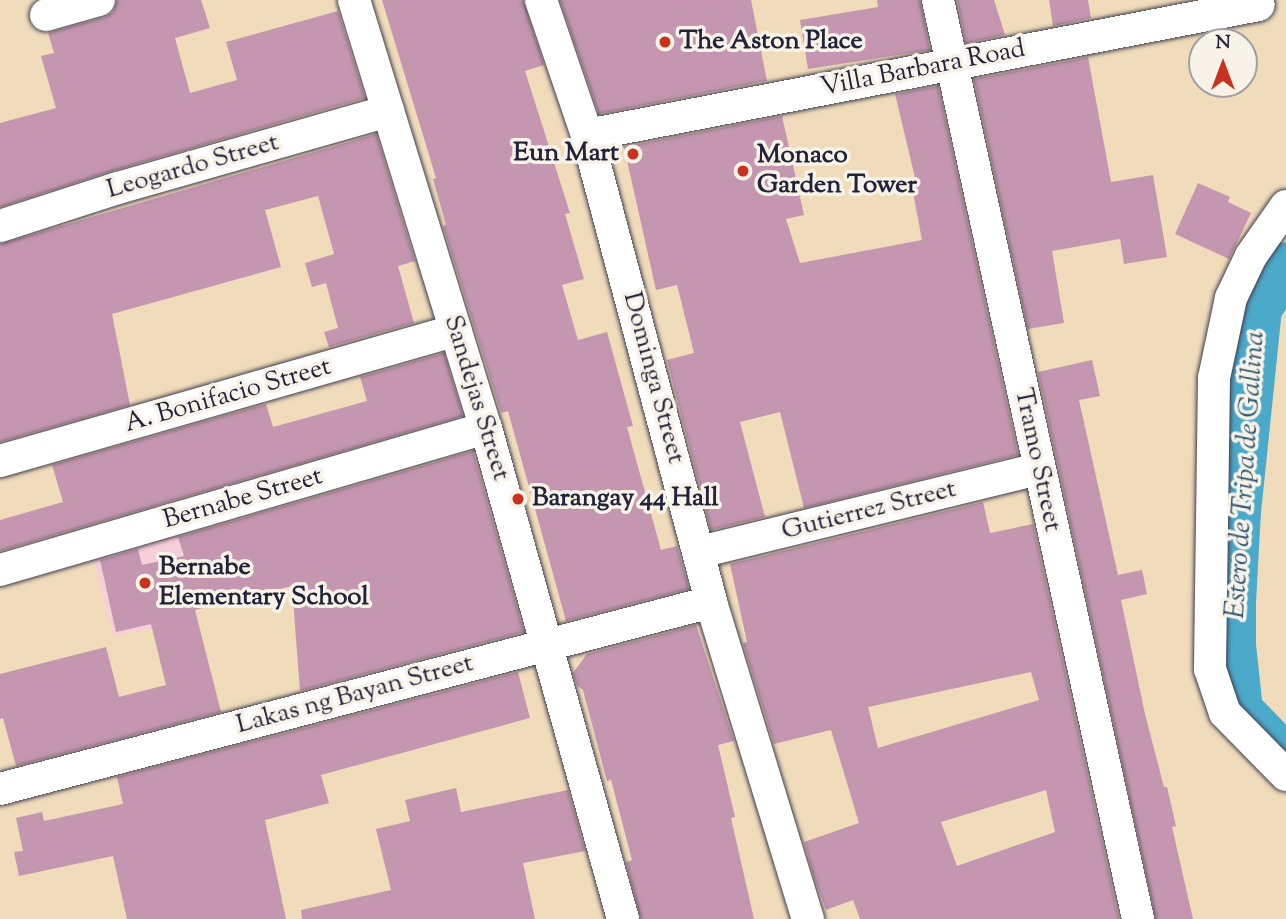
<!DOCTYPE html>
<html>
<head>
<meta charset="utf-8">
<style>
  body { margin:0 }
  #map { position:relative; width:1286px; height:919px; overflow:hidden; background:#f0dcbb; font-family:"Sorts Mill Goudy",serif }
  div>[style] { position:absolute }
  .built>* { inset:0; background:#f6cfd8 }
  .river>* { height:47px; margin:-23.5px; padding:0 23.5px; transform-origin:23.5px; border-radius:23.5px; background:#4ba9ca }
  .building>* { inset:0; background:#c596af }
  .roads { filter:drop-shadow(0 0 2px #413e4e) drop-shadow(0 0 2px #413e4e) }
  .minor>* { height:32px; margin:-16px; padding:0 16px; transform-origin:16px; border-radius:16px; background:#fff }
  .dots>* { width:19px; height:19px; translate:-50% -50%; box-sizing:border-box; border:4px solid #f7f3e8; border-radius:50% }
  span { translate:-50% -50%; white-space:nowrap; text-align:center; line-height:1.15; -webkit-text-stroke:7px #f7f3e8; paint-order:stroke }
  .poi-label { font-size:26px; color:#22223b; font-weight:700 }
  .left { translate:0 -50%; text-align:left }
  .right { translate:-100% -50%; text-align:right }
  .street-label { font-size:26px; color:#22223b }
  .water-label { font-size:28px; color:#325874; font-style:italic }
  .north { position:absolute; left:1188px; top:28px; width:70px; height:70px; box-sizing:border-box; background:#f7f3e8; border:2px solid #a29fa3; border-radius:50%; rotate:0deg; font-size:19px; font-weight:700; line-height:28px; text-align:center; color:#22223b }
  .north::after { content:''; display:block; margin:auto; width:24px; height:32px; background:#c8321e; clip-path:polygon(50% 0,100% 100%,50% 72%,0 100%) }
</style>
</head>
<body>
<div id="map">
  <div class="built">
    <div style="clip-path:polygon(177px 524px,197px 620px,114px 636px,90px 547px)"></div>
  </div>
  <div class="river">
    <div style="left:1281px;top:753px;width:60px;rotate:-134.3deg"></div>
    <div style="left:1239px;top:710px;width:66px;rotate:-96.1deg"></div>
    <div style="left:1232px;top:644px;width:42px;rotate:-90deg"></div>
    <div style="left:1232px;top:602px;width:91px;rotate:-86.9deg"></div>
    <div style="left:1237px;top:511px;width:204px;rotate:-84.1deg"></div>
    <div style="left:1258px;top:308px;width:51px;rotate:-56.9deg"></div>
  </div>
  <div class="building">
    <div style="clip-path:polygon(117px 0,201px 0,210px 28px,175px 38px,190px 93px,237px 80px,226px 42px,338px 11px,365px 98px,112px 171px,0 207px,0 123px,56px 108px,41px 56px,54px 53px,48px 33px,105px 17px,113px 12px)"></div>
    <div style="clip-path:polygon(382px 0,523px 0,544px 65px,525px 71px,570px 213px,565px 214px,584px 279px,562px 285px,578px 340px,607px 332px,633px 426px,627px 427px,661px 550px,677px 546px,689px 589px,566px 621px,508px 411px,501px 413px,443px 226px,446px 225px,433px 179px,436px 178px)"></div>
    <div style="clip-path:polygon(560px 0,751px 0,767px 81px,599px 114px)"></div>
    <div style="clip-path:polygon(877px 0,920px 0,930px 50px,808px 69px,800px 20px,878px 7px)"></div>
    <div style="clip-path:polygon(957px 0,994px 0,1005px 35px,966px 43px)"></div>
    <div style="clip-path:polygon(1049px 0,1088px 0,1091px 18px,1053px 26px)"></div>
    <div style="clip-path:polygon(1088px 57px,1111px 182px,1153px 175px,1167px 257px,1124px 264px,1120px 239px,1052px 251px,1064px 323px,1028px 329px,974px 79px)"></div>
    <div style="clip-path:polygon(938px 86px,1018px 455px,804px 508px,780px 412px,740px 422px,765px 517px,711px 530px,667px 360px,694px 353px,677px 285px,656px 290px,624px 147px,782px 116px,804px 215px,786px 219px,800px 263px,922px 240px,912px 187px,917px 186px,895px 94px)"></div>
    <div style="clip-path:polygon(376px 134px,415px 261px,398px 266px,414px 323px,329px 347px,324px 332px,338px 328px,326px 283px,312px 287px,305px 263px,334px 254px,318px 196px,265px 210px,281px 267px,112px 314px,130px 405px,0 442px,0 244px)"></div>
    <div style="clip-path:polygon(1198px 183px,1230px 197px,1228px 202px,1251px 213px,1229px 259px,1175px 234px)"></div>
    <div style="clip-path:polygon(444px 353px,463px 416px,0 551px,0 520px,63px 502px,52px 465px,266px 404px,273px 427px,367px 401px,360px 377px)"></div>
    <div style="clip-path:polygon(1092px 360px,1100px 396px,1079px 400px,1118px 575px,1142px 570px,1147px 594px,1121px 600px,1145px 714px,1164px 787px,1167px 787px,1176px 826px,1172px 827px,1193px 919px,1156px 919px,1038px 372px)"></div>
    <div style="clip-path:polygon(473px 451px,524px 632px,300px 691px,292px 586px,195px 610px,221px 712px,16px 766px,3px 718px,0 719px,0 674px,106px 647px,119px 697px,166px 685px,151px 624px,116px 632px,100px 560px,138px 549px,142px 565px,184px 556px,178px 537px)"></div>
    <div style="clip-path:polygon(evenodd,983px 502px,990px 533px,1033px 524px,1119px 919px,860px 919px,853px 900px,826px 910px,814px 877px,804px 842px,859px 823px,831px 730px,774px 744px,743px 643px,747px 642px,730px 564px,983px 502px,1031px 672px,1039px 700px,878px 748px,868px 707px,1031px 672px,983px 502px,1046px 790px,1055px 832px,957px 866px,941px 822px,1046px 790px)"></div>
    <div style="clip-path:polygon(696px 625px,734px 741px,718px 745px,735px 817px,731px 818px,754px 919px,641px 919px,626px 862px,632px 860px,611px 780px,607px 781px,583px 690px,577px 685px,573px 673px,587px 654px)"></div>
    <div style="clip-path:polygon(518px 672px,530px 718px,321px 775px,329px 803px,265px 820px,286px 919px,127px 919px,113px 856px,19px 876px,14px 852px,23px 851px,16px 818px,42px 812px,44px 821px,123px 804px,117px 777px)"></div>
    <div style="clip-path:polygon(456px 788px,461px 812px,568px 790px,585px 851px,523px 863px,535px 919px,302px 919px,301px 910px,391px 890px,376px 829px,410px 821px,405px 800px)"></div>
  </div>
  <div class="roads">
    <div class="minor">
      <div style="left:354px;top:0;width:448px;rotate:72.9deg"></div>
      <div style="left:486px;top:428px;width:510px;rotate:74.41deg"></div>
      <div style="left:541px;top:0;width:143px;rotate:71.2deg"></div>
      <div style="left:587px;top:135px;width:483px;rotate:75.1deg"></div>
      <div style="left:711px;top:602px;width:332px;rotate:73deg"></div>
      <div style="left:938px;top:0;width:941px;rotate:77.72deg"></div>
      <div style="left:46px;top:15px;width:55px;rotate:-15.8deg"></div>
      <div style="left:587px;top:135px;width:684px;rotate:-10.95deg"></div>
      <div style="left:1286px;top:206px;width:61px;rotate:125deg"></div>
      <div style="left:1251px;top:256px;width:47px;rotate:115.5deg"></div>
      <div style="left:1231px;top:298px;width:82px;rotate:102deg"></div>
      <div style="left:1214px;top:378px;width:291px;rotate:90.8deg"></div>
      <div style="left:1210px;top:669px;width:46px;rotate:71.2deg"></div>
      <div style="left:1225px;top:713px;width:87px;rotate:45.5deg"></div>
      <div style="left:0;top:226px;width:124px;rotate:-17.9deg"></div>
      <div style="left:118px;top:188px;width:281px;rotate:-15.9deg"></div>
      <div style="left:0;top:461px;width:474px;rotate:-16deg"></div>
      <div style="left:700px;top:552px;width:349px;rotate:-13.8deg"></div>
      <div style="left:0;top:570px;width:506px;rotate:-16.29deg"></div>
      <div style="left:0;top:789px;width:735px;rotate:-14.74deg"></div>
    </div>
  </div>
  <div class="dots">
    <div style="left:665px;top:42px;background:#c8321e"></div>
    <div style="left:633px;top:154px;background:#c8321e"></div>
    <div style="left:743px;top:171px;background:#c8321e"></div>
    <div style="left:518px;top:499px;background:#c8321e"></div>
    <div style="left:145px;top:583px;background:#c8321e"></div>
  </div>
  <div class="poi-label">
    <span class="left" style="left:679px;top:42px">The Aston Place</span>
    <span class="right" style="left:619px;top:154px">Eun Mart</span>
    <span class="left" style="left:757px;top:171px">Monaco<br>Garden Tower</span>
    <span class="left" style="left:532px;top:499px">Barangay 44 Hall</span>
    <span class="left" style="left:159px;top:583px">Bernabe<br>Elementary School</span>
  </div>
  <div class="street-label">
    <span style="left:923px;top:69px;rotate:-11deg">Villa Barbara Road</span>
    <span style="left:193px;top:167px;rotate:-16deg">Leogardo Street</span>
    <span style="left:653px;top:378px;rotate:75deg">Dominga Street</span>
    <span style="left:228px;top:396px;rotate:-16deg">A. Bonifacio Street</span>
    <span style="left:476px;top:398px;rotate:73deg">Sandejas Street</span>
    <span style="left:1037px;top:460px;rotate:78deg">Tramo Street</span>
    <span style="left:243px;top:499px;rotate:-16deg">Bernabe Street</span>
    <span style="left:869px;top:511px;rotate:-14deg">Gutierrez Street</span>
    <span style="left:355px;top:695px;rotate:-15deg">Lakas ng Bayan Street</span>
  </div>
  <div class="water-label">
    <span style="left:1246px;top:475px;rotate:-86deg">Estero de Tripa de Gallina</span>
  </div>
  <div class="north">N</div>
</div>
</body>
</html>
